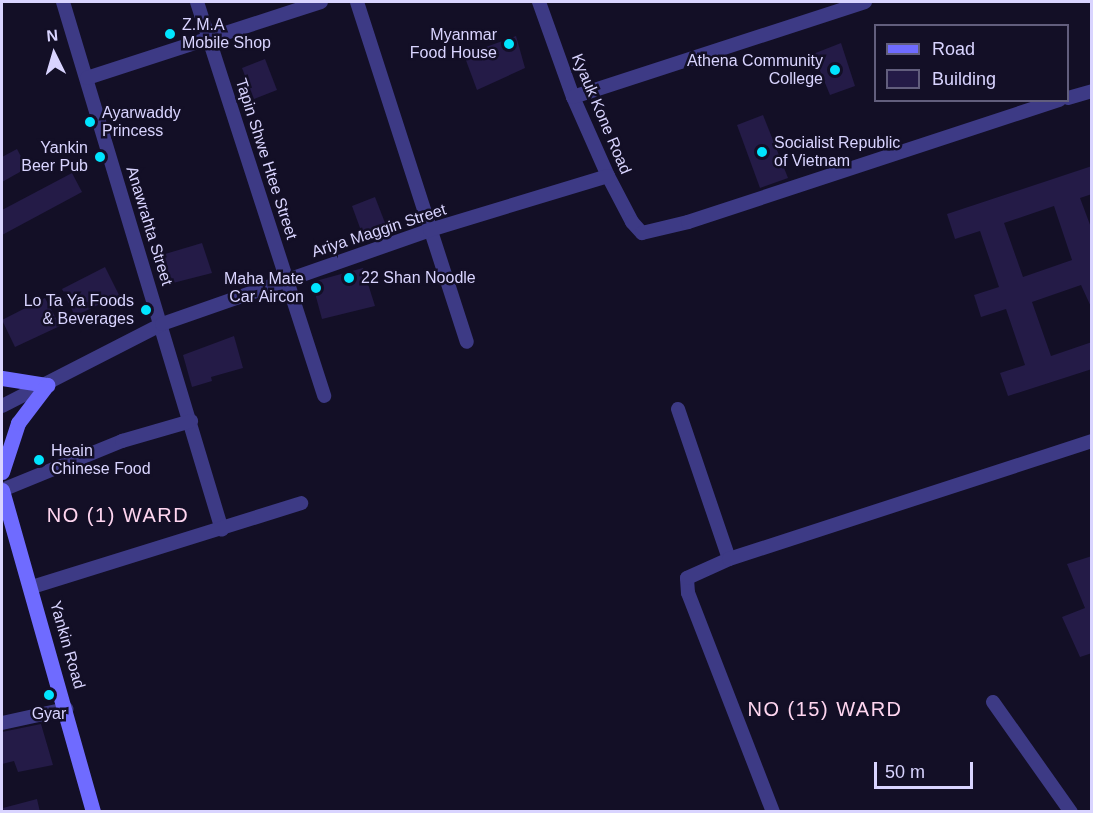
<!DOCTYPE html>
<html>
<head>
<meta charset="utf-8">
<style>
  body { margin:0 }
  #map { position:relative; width:1093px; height:813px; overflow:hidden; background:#130f26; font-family:Arial,sans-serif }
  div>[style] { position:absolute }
  .building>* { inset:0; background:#241b47 }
  .street>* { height:14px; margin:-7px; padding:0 7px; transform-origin:7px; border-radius:7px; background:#3d3a85 }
  .secondary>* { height:15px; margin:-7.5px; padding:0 7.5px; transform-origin:7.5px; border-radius:7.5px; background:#6f6bff }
  .dots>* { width:16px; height:16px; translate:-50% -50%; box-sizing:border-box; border:3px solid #130f26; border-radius:50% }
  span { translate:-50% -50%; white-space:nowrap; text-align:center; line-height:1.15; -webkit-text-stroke:5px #130f26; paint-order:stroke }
  .poi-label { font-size:16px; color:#d9d4ff }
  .left { translate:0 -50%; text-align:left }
  .right { translate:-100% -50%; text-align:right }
  .street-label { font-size:16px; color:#d9d4ff }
  .quarter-label { font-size:20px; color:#ffd6f0; letter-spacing:1.5px }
  .frame { position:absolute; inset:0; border:3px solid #d9d4ff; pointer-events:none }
  .legend { position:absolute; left:874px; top:24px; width:195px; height:78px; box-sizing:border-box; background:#130f26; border:2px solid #625e7d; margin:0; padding:8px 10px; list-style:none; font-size:18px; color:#d9d4ff }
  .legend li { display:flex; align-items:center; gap:12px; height:30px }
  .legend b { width:30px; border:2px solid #625e7d }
  .north { position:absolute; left:24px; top:24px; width:60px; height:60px; -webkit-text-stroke:4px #130f26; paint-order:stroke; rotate:355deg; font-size:16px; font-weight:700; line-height:24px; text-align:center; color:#d9d4ff }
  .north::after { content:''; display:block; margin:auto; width:21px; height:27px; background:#d9d4ff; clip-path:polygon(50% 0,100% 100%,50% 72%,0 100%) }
  .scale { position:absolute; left:874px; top:762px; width:99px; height:27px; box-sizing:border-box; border:3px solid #d9d4ff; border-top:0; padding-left:8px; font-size:18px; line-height:21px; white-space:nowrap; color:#d9d4ff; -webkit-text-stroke:4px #130f26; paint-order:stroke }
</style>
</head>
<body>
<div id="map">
  <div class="building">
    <div style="clip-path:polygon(516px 36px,525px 68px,477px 90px,464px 55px)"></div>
    <div style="clip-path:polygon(841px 43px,855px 86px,830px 95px,813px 54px)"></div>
    <div style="clip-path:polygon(265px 59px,277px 90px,254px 99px,242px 68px)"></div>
    <div style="clip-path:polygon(763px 115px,788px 178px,760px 188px,737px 125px)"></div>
    <div style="clip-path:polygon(17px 149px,27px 168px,2px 182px,2px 157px)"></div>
    <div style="clip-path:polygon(evenodd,1092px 166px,1092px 194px,1080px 198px,1092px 230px,1092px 309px,1081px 285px,1032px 302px,1051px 356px,1092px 342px,1092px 369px,1008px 396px,1000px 373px,1025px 365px,1006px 309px,981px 317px,974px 295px,999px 287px,980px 231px,955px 239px,947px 214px,1092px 166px,1054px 206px,1072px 260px,1023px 277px,1004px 223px,1054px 206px)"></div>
    <div style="clip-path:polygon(72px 173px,82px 192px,2px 235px,2px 210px)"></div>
    <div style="clip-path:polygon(375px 197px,387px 228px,363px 236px,352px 206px)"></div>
    <div style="clip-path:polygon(202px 243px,212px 273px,165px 285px,155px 257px)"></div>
    <div style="clip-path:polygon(105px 267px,119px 295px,75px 316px,62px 289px)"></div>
    <div style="clip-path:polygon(363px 268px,375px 306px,322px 319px,312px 282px)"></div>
    <div style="clip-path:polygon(45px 298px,60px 326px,15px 347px,2px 320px)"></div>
    <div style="clip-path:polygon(234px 336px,243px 368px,211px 377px,212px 381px,192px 387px,183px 355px)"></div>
    <div style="clip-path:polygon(1092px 556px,1092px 653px,1080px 657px,1062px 617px,1085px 608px,1067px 564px)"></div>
    <div style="clip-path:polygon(41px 724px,53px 765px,18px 772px,14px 761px,2px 764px,2px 732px)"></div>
    <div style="clip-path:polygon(37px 799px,40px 812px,4px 812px,3px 808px)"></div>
  </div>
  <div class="street">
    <div style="left:63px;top:2px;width:551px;rotate:73.24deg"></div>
    <div style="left:197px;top:2px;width:414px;rotate:72.1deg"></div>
    <div style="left:357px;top:2px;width:357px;rotate:72.1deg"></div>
    <div style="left:539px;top:2px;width:101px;rotate:70.3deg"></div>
    <div style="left:573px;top:97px;width:86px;rotate:66.1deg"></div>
    <div style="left:608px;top:176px;width:52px;rotate:62.4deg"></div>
    <div style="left:632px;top:222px;width:15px;rotate:48deg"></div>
    <div style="left:642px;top:233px;width:47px;rotate:-13.4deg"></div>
    <div style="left:688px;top:222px;width:391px;rotate:-18.2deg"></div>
    <div style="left:87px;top:78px;width:246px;rotate:-18deg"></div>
    <div style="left:573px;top:97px;width:307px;rotate:-18deg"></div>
    <div style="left:1068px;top:98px;width:25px;rotate:-16deg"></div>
    <div style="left:2px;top:406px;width:180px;rotate:-27.1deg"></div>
    <div style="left:162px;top:324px;width:284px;rotate:-19.3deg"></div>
    <div style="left:430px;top:230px;width:186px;rotate:-16.9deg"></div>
    <div style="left:678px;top:409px;width:158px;rotate:71.2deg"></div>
    <div style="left:2px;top:490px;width:130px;rotate:-22.2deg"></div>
    <div style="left:122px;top:441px;width:72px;rotate:-16.2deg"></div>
    <div style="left:32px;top:587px;width:282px;rotate:-17.3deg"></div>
    <div style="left:993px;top:702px;width:135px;rotate:54.7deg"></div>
    <div style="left:2px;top:723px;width:66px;rotate:-12.3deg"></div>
    <div style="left:773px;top:812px;width:235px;rotate:-111.2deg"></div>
    <div style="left:688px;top:593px;width:15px;rotate:-94deg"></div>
    <div style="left:687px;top:578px;width:46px;rotate:-24.3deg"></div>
    <div style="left:729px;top:559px;width:382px;rotate:-18deg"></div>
  </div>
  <div class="secondary">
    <div style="left:2px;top:378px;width:46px;rotate:8.8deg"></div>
    <div style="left:2px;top:472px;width:52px;rotate:-71.9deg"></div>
    <div style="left:18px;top:423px;width:48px;rotate:-52.7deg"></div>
    <div style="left:2px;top:490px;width:335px;rotate:74.2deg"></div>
  </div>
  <div class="dots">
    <div style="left:170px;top:34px;background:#00e5ff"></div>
    <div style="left:509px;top:44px;background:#00e5ff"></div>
    <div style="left:835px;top:70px;background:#00e5ff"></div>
    <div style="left:90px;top:122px;background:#00e5ff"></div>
    <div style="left:762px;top:152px;background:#00e5ff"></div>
    <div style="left:100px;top:157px;background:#00e5ff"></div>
    <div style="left:349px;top:278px;background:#00e5ff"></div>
    <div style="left:316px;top:288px;background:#00e5ff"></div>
    <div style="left:146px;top:310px;background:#00e5ff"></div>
    <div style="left:39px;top:460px;background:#00e5ff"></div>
    <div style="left:49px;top:695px;background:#00e5ff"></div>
  </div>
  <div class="poi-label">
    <span class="left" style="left:182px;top:34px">Z.M.A<br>Mobile Shop</span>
    <span class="right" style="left:497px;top:44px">Myanmar<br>Food House</span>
    <span class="right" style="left:823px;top:70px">Athena Community<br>College</span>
    <span class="left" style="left:102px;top:122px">Ayarwaddy<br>Princess</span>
    <span class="left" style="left:774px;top:152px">Socialist Republic<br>of Vietnam</span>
    <span class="right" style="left:88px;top:157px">Yankin<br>Beer Pub</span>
    <span class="left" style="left:361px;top:278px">22 Shan Noodle</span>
    <span class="right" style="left:304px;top:288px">Maha Mate<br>Car Aircon</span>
    <span class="right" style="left:134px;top:310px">Lo Ta Ya Foods<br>&amp; Beverages</span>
    <span class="left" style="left:51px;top:460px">Heain<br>Chinese Food</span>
    <span style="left:49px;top:714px">Gyar</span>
  </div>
  <div class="street-label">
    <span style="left:601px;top:114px;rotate:67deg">Kyauk Kone Road</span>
    <span style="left:266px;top:159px;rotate:72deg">Tapin Shwe Htee Street</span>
    <span style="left:149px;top:226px;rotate:73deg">Anawrahta Street</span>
    <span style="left:379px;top:231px;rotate:-18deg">Ariya Maggin Street</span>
    <span style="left:67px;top:645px;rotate:74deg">Yankin Road</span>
  </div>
  <div class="quarter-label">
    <span style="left:118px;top:515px">NO (1) WARD</span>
    <span style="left:825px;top:709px">NO (15) WARD</span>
  </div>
  <div class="frame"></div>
  <ul class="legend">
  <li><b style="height:8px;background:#6f6bff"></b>Road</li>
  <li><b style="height:16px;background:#241b47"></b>Building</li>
  </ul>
  <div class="north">N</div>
  <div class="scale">50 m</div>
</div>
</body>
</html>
